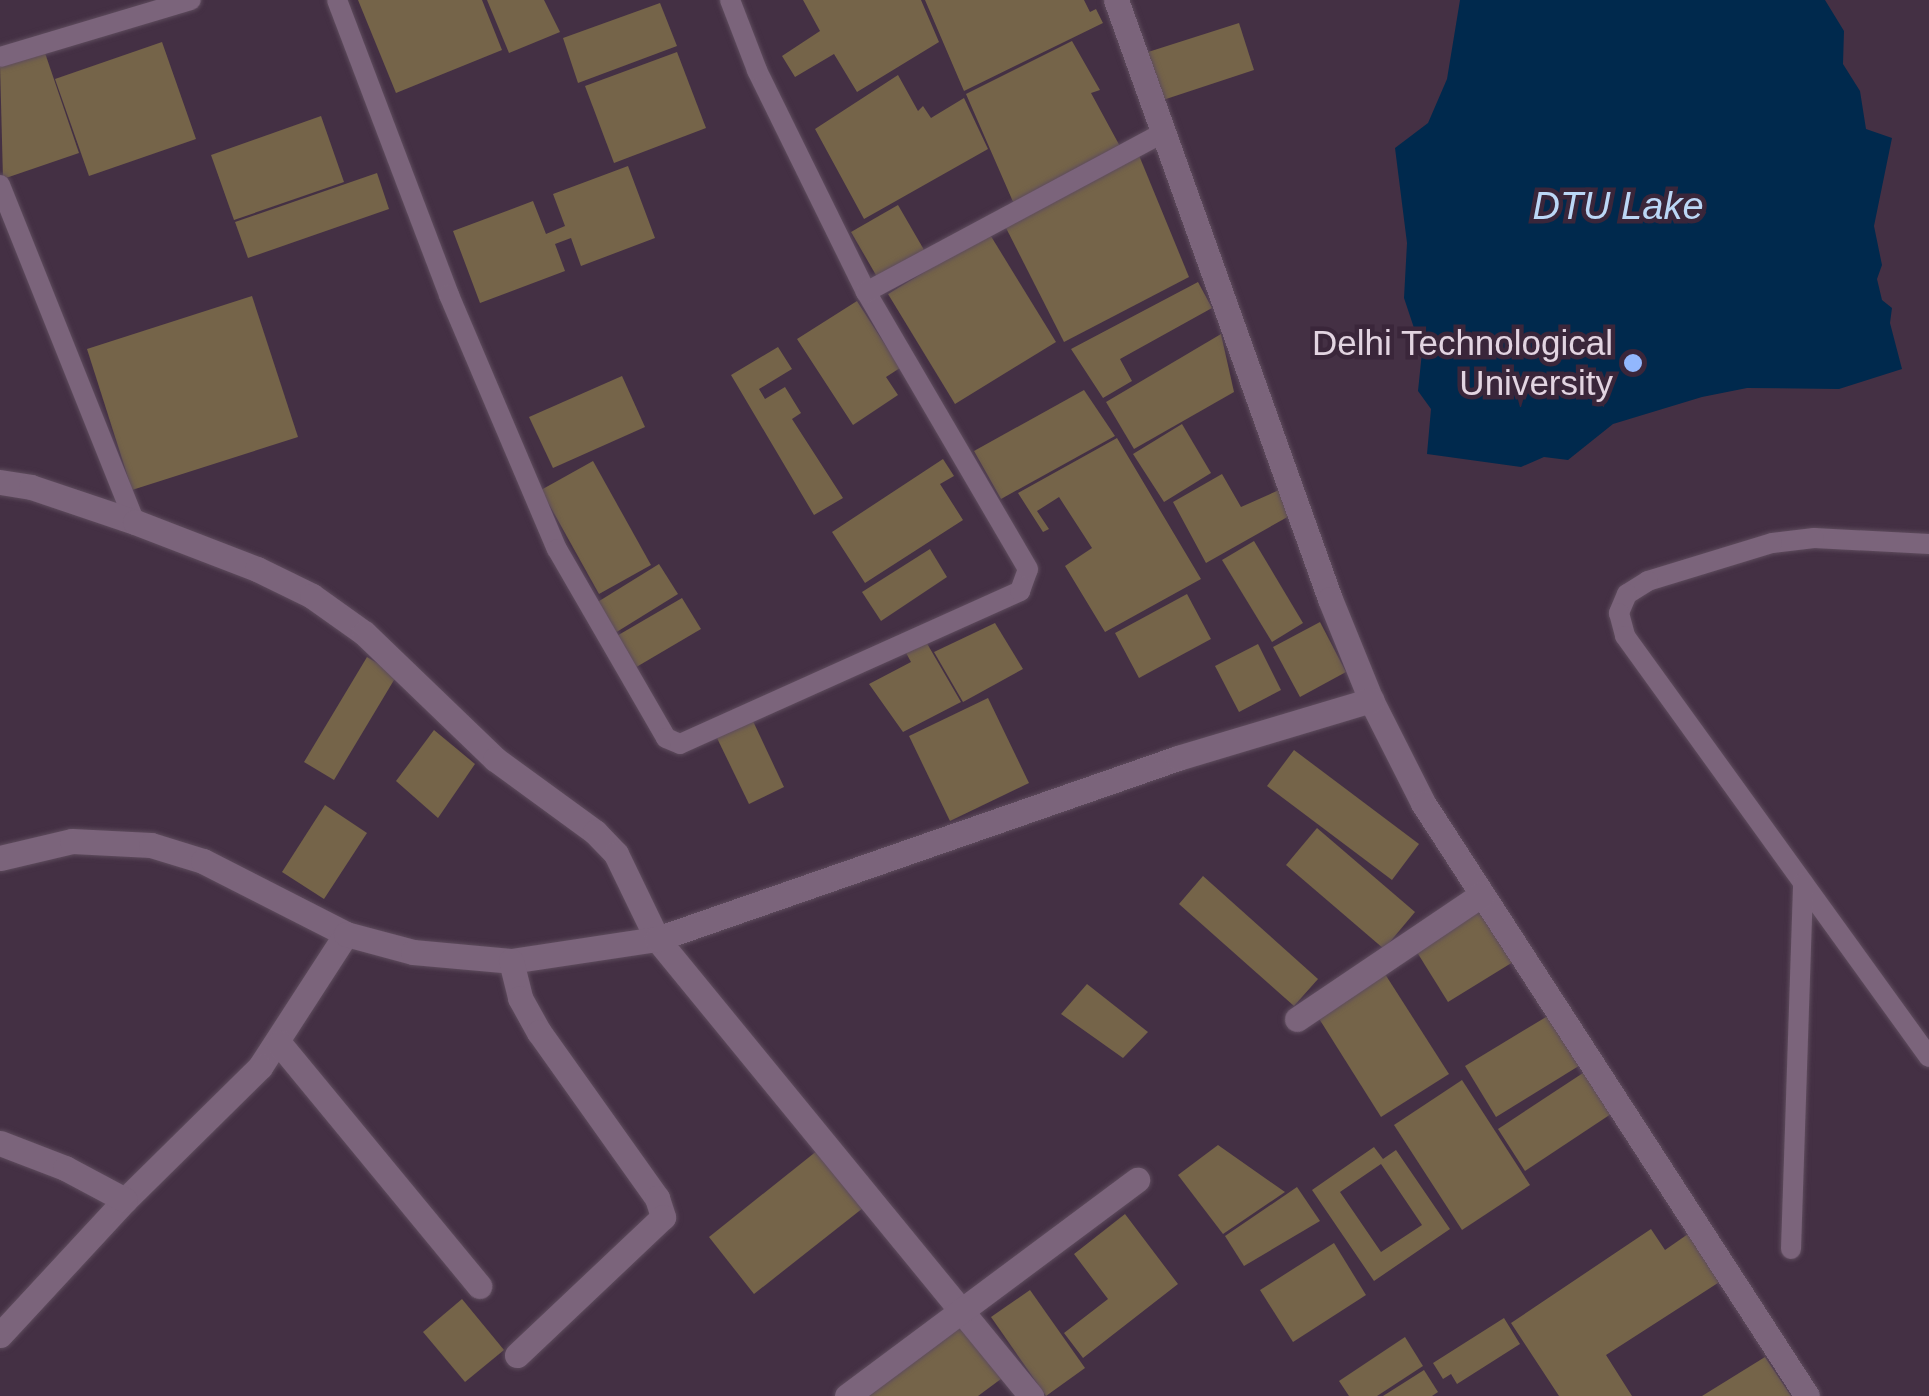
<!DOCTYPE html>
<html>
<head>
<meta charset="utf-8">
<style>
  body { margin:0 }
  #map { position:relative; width:1929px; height:1396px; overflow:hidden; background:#443044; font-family:Arial,sans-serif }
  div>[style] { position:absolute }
  .water>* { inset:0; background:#00294d }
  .building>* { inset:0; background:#756449 }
  .roads { filter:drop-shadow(0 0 2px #5e4c5d) drop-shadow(0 0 2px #5e4c5d) }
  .service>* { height:20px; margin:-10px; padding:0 10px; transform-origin:10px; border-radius:10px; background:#7b647b }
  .minor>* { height:25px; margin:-12.5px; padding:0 12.5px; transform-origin:12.5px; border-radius:12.5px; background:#7b647b }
  .dots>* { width:28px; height:28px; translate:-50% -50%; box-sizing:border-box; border:5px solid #3a263a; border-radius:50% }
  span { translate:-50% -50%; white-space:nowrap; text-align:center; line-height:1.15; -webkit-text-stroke:9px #3a263a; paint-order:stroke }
  .poi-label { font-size:35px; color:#e2d4e1 }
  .right { translate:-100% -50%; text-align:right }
  .water-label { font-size:38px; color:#bbd7f6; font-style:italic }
</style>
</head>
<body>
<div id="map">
  <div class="water">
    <div style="clip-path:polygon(1460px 0,1825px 0,1844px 31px,1843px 64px,1860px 91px,1866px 129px,1892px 138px,1874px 226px,1882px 265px,1877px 279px,1882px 300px,1892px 308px,1890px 323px,1902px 369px,1839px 389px,1747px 388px,1702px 397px,1613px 424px,1568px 460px,1544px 457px,1521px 467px,1427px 454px,1431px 409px,1418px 391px,1422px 352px,1404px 298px,1407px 243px,1395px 148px,1428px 123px,1447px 79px)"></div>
  </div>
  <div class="building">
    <div style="clip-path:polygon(358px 0,482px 0,502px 50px,396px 93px)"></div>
    <div style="clip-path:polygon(487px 0,544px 0,560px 32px,509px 53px)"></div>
    <div style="clip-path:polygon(803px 0,921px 0,939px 42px,857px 92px,834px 54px,795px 77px,782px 56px,820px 31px)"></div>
    <div style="clip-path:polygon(925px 0,1084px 0,1090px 12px,1096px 9px,1103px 23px,964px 91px)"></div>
    <div style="clip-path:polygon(660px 3px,677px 46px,578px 83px,563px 38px)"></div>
    <div style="clip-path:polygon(1239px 23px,1254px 70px,1160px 101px,1145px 53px)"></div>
    <div style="clip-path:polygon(1072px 41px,1100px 90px,1091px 93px,1122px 150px,1014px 204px,966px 94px)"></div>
    <div style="clip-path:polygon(162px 42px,196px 139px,89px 176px,55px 79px)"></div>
    <div style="clip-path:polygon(44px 50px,79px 153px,3px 179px,0 64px)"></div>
    <div style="clip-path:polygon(677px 52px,706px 128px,614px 163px,585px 86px)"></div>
    <div style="clip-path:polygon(898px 75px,918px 111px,923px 106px,931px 118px,964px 98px,988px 149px,864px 219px,815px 129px)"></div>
    <div style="clip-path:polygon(321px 116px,344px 182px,234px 220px,211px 155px)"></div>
    <div style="clip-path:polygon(1138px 153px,1189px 277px,1064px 342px,1003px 222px)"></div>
    <div style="clip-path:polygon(628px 166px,655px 238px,581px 266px,571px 238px,555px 244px,565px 271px,480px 303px,453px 231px,533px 201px,546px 234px,565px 226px,553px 194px)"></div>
    <div style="clip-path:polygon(377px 173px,389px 209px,248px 258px,235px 222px)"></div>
    <div style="clip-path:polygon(898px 205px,927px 255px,880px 282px,851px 232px)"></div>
    <div style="clip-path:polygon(989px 233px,1056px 342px,955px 404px,888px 294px)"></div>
    <div style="clip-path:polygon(1198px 282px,1212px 308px,1120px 359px,1132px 381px,1103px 398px,1071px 349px)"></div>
    <div style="clip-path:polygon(252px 296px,298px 437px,132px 490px,87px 349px)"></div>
    <div style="clip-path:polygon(857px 301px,900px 368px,886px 377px,898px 395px,853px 425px,797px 339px)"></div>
    <div style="clip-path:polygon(1221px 334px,1234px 392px,1134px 449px,1106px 402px)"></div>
    <div style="clip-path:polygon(778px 347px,792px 369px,759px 389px,765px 399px,785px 387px,801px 413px,792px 419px,843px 498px,814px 515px,731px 375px)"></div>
    <div style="clip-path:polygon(622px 376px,645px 427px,553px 468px,529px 417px)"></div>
    <div style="clip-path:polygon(1084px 390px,1115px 436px,1001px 499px,974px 451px)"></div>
    <div style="clip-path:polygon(1182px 424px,1211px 473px,1164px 502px,1133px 454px)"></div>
    <div style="clip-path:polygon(1117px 438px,1201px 579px,1105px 632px,1065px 566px,1092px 548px,1059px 497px,1037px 511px,1049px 529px,1043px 532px,1018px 493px)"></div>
    <div style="clip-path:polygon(943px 459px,954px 476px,940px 484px,963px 520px,865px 583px,832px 532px)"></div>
    <div style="clip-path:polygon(593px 461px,651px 565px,599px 594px,541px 490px)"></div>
    <div style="clip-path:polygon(1222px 474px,1241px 507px,1279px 490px,1291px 515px,1206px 563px,1173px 502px)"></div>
    <div style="clip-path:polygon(1254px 541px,1303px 623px,1272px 642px,1222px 560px)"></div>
    <div style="clip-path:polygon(930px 549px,947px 577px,881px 621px,862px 592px)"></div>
    <div style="clip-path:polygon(659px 564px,678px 594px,615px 633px,596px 603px)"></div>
    <div style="clip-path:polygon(1187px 594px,1211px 639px,1139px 678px,1115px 633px)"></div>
    <div style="clip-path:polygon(682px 598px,701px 629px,633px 669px,615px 637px)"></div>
    <div style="clip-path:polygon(1320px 622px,1346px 672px,1300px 697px,1273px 647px)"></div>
    <div style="clip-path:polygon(995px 623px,1023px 669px,963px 702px,934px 652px)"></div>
    <div style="clip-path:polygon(925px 640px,961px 702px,903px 732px,869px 684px,911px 662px,905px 651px)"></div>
    <div style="clip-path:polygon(1258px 644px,1281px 690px,1239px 712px,1215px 666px)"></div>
    <div style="clip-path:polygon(367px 657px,397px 675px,334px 780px,304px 762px)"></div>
    <div style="clip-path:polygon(988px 698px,1029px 783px,950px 821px,909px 736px)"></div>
    <div style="clip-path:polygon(752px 719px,784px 787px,749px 804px,716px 736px)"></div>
    <div style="clip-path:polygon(434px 730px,475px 764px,438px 818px,396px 781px)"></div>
    <div style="clip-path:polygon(1294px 750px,1419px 844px,1392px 880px,1267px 786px)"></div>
    <div style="clip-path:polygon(325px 805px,367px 833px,324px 899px,282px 872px)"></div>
    <div style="clip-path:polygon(1317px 828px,1415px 912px,1384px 949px,1286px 865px)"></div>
    <div style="clip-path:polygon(1203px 876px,1318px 979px,1294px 1006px,1179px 904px)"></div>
    <div style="clip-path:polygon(1480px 909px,1513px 962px,1448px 1002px,1415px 949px)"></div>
    <div style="clip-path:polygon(1385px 974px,1449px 1074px,1381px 1117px,1318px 1017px)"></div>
    <div style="clip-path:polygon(1087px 984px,1148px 1032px,1123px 1058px,1061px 1014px)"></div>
    <div style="clip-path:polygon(1551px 1014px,1582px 1064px,1496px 1117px,1465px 1066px)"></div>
    <div style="clip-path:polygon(1586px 1071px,1614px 1112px,1525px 1171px,1498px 1129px)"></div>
    <div style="clip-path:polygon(1462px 1080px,1530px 1185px,1462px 1230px,1394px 1125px)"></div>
    <div style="clip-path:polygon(1218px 1145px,1285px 1192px,1223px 1234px,1178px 1175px)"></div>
    <div style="clip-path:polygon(evenodd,1374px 1147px,1383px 1159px,1396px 1150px,1450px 1229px,1374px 1281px,1312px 1190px,1374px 1147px,1381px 1164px,1422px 1225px,1381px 1252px,1340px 1192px,1381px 1164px)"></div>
    <div style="clip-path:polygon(818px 1150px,863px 1208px,754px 1294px,709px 1237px)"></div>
    <div style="clip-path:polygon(1297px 1187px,1320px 1221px,1244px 1266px,1225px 1236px)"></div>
    <div style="clip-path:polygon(1125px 1214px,1178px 1284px,1083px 1358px,1064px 1333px,1108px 1299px,1074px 1254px)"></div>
    <div style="clip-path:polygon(1651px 1229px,1665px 1250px,1688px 1234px,1721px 1281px,1606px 1355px,1632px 1396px,1559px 1396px,1511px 1323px)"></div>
    <div style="clip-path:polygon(1334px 1243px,1366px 1295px,1293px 1342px,1260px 1290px)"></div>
    <div style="clip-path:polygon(1030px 1290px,1085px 1368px,1046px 1396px,991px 1317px)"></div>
    <div style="clip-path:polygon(462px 1299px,504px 1350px,465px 1382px,423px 1332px)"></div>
    <div style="clip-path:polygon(1504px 1318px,1520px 1344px,1457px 1384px,1451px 1374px,1443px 1379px,1433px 1363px)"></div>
    <div style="clip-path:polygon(963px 1326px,1005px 1376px,978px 1396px,863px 1396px)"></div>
    <div style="clip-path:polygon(1405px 1337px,1423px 1366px,1377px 1396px,1349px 1396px,1339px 1381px)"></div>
    <div style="clip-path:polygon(1765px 1357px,1791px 1396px,1702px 1396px)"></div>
    <div style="clip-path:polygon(1424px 1370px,1438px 1392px,1432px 1396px,1383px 1396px)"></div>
  </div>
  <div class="roads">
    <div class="service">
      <div style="left:337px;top:0;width:316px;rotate:69.2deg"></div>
      <div style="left:449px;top:295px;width:276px;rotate:67deg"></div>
      <div style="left:557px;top:549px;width:218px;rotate:60deg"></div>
      <div style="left:666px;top:738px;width:15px;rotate:23deg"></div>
      <div style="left:680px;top:744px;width:373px;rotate:-24.2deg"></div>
      <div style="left:1020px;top:591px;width:23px;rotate:-70deg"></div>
      <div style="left:1028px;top:569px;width:321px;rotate:-120.3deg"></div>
      <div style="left:866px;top:292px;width:247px;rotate:-116.2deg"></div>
      <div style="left:757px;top:70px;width:75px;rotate:-111.1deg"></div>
      <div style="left:0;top:57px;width:199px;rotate:-16.6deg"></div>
      <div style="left:0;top:185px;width:363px;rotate:68.2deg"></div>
      <div style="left:866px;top:292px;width:336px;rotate:-28.2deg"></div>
      <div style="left:1929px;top:544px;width:115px;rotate:-177deg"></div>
      <div style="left:1814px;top:538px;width:42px;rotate:173.2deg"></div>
      <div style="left:1772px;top:543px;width:130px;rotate:163deg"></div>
      <div style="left:1648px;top:581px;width:25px;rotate:148deg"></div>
      <div style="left:1627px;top:594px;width:21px;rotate:113deg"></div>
      <div style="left:1619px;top:613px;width:24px;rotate:75deg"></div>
      <div style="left:1625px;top:636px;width:519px;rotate:54.17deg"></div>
      <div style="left:1791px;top:1249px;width:366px;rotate:-88.1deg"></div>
    </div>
    <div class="minor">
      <div style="left:1116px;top:0;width:636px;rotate:70.34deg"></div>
      <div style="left:1330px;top:599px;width:109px;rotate:67.9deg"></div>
      <div style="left:1371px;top:700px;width:115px;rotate:63.2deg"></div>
      <div style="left:1423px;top:803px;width:706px;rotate:57.07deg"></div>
      <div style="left:0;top:482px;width:31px;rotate:9deg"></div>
      <div style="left:31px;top:487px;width:110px;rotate:18.6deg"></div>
      <div style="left:135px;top:522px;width:131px;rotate:21.1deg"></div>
      <div style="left:257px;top:569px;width:61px;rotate:26.1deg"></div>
      <div style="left:312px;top:596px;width:64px;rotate:35.4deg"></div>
      <div style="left:364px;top:633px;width:182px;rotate:43.9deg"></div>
      <div style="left:495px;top:759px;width:124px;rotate:36.1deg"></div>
      <div style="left:595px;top:832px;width:30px;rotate:46deg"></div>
      <div style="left:616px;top:854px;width:94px;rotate:64.2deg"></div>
      <div style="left:657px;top:939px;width:591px;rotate:50.7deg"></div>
      <div style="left:0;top:858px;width:74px;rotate:-13.3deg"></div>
      <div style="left:72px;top:841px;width:79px;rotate:2.9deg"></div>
      <div style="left:151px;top:845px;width:54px;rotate:17.1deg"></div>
      <div style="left:203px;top:861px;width:161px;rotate:27deg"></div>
      <div style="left:346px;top:934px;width:158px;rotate:122.9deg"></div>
      <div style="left:260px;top:1067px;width:190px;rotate:135.4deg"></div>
      <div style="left:125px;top:1200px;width:184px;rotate:132.8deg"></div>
      <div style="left:346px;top:934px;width:69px;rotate:15deg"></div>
      <div style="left:413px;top:952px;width:98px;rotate:5.2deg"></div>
      <div style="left:511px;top:961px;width:148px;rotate:-8.6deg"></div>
      <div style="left:657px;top:939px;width:552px;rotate:-19.16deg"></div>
      <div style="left:1178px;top:758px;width:202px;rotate:-16.7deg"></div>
      <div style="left:511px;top:961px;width:38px;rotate:76deg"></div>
      <div style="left:520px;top:998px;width:39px;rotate:61deg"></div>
      <div style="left:539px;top:1032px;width:204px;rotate:54.6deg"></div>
      <div style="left:657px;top:1198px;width:20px;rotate:72deg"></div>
      <div style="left:663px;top:1217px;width:201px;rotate:136.6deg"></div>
      <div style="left:1297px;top:1019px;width:223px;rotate:-34deg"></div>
      <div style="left:279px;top:1043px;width:315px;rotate:50.5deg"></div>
      <div style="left:0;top:1143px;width:70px;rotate:21deg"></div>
      <div style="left:65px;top:1168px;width:68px;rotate:28.1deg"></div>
      <div style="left:847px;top:1396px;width:362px;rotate:-36.7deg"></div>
    </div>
  </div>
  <div class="dots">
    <div style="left:1633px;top:363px;background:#92b7fd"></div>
  </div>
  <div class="poi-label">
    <span class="right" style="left:1613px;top:363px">Delhi Technological<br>University</span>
  </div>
  <div class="water-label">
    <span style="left:1618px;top:207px">DTU Lake</span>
  </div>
</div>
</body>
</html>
